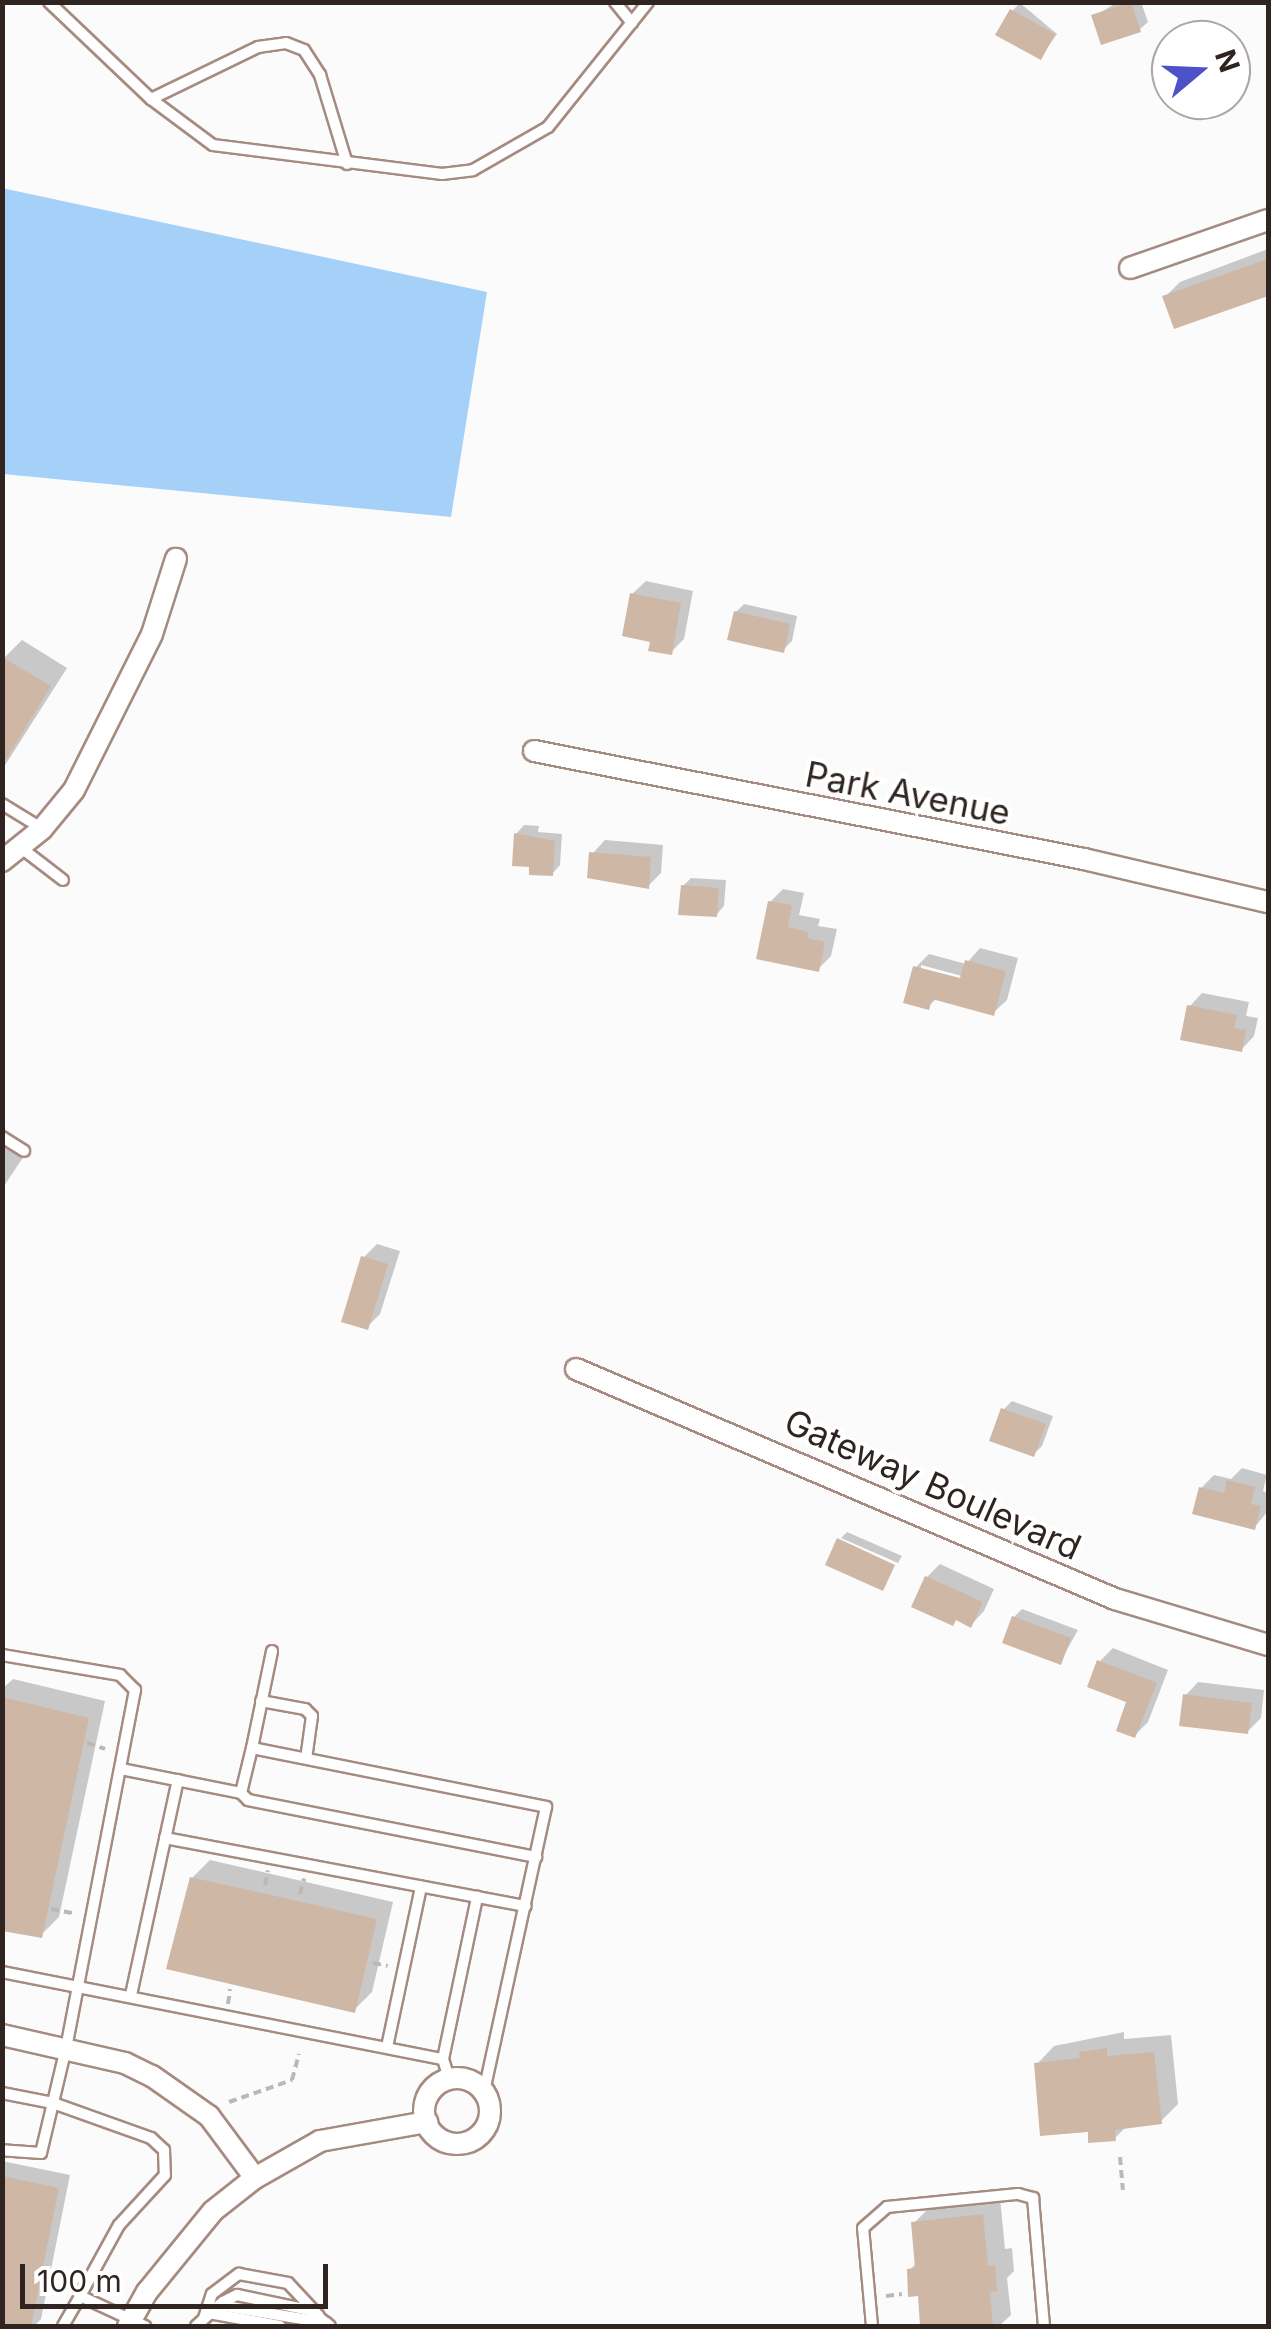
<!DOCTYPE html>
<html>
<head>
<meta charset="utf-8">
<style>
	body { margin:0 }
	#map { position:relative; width:1271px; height:2329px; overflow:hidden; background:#fbfbfb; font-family:Inter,sans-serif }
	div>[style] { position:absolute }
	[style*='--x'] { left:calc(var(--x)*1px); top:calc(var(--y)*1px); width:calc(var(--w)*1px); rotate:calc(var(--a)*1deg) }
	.water>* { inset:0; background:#a5d0f8 }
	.shadow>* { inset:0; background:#0003 }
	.building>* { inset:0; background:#cfb7a6 }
	.path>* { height:4px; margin-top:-2px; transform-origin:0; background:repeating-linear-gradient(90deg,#bbb8b6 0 8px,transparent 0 13px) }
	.roads { filter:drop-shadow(2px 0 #a58b80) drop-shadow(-2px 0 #a58b80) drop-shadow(0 2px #a58b80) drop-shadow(0 -2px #a58b80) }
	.lane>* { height:10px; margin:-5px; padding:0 5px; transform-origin:5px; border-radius:5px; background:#fff }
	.street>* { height:20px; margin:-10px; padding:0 10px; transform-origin:10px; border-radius:10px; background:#fff }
	.street>.ring { margin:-10px; padding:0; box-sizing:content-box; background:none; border:20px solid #fff; border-radius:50% }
	span { translate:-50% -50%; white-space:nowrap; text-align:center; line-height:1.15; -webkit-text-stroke:8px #fff; paint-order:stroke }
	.street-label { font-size:35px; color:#2f2420 }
	.frame { position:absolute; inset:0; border:5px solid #2f2420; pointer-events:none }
	.north { position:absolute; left:1151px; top:20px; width:100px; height:100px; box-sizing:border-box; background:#fff; border:2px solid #aca7a6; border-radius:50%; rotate:71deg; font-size:28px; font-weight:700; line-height:40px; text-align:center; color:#2f2420 }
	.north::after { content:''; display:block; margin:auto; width:35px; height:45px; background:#4e52c8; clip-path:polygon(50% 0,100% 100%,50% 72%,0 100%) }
	.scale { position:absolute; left:20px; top:2264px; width:308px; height:45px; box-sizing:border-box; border:5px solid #2f2420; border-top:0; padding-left:12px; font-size:30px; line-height:35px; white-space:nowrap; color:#2f2420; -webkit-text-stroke:8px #fff; paint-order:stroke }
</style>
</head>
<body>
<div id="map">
	<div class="water">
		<i style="clip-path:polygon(2px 188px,487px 292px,451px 517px,3px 474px)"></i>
	</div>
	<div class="shadow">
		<i style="clip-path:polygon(1118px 2px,1141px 2px,1148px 22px,1139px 30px,1094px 16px)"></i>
		<i style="clip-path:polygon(1020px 3px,1057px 34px,1041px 57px,1012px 11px)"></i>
		<i style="clip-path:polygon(1268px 249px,1268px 293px,1175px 325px,1165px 297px,1180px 282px)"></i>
		<i style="clip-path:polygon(646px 581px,693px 591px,684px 639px,671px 652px,653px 640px,632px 594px)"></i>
		<i style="clip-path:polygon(744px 604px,797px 616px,792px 641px,783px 650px,736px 612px)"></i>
		<i style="clip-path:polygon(22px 640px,67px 668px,2px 770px,2px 660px)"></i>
		<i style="clip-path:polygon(524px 825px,539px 826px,538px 832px,562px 834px,560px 865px,552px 874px,516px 834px)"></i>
		<i style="clip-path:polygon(605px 840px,663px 845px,661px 873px,648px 886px,592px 854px)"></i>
		<i style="clip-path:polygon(691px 878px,726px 880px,724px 906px,716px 915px,683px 886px)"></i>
		<i style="clip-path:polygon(783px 889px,804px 893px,799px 915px,820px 919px,818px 926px,837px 929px,831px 956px,818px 969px,759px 957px,770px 902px)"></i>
		<i style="clip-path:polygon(evenodd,980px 948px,1018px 958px,1007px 1000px,993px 1013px,937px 998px,928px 1007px,916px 967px,929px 954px,966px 964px,980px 948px,921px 965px,973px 979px,972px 984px,921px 971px,921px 965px)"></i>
		<i style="clip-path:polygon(1202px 993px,1249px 1002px,1246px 1016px,1258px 1018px,1254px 1036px,1241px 1050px,1189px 1007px)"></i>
		<i style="clip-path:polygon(2px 1134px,28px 1150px,2px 1189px)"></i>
		<i style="clip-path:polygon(377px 1244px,400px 1251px,380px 1314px,367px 1327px,364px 1257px)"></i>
		<i style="clip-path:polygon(1012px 1401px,1053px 1416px,1042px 1446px,1034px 1454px,1003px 1410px)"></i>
		<i style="clip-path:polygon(1242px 1468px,1267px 1475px,1263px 1491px,1268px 1493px,1268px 1511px,1254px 1528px,1201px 1488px,1214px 1475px,1231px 1479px)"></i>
		<i style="clip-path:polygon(847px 1532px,902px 1556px,898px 1563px,841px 1538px)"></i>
		<i style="clip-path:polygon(940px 1564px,994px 1589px,984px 1611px,971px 1625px,927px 1577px)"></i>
		<i style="clip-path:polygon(1022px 1609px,1078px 1630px,1060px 1662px,1014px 1617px)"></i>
		<i style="clip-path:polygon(1113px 1648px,1168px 1670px,1148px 1722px,1135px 1735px,1130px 1701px,1100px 1661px)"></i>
		<i style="clip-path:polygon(13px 1679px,105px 1701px,59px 1917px,41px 1935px,2px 1929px,2px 1689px)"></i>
		<i style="clip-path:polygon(1198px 1682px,1264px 1690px,1261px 1718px,1247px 1732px,1185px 1696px)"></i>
		<i style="clip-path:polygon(210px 1860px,393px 1902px,372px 1992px,354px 2010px,192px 1878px)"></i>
		<i style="clip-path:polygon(1124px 2032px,1124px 2039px,1171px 2035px,1178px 2104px,1160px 2122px,1127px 2126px,1115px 2138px,1090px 2129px,1037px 2064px,1054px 2046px)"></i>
		<i style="clip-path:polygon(2px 2161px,70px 2175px,41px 2319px,34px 2326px,2px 2326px)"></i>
		<i style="clip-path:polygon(1000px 2198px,1005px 2249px,1012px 2248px,1014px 2271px,1007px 2278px,1011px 2315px,999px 2326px,922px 2326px,920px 2293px,909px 2270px,917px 2263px,914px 2223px,932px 2205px)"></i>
		<i style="clip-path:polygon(238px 2312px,280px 2320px,279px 2326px,224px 2326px)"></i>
	</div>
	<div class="building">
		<i style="clip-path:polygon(1131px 2px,1141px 32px,1101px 45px,1091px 15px)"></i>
		<i style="clip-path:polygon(1010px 9px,1055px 34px,1041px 60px,995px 35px)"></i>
		<i style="clip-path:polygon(1268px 259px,1268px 296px,1174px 329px,1162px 296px)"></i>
		<i style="clip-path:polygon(630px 593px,681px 603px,672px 655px,648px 651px,650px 642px,622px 636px)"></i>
		<i style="clip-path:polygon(734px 611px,790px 624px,784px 653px,727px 640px)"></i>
		<i style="clip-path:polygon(2px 657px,51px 686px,2px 766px)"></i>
		<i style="clip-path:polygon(514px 833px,555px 841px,553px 876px,529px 875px,529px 867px,512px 866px)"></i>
		<i style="clip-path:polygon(589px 852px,651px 857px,649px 889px,587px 878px)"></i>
		<i style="clip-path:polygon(681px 885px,719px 888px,717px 917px,678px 915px)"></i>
		<i style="clip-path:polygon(768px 901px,792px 905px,788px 927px,808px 932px,807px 938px,825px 942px,819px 972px,756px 959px)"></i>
		<i style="clip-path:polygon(965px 960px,1006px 971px,994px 1016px,932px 999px,929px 1010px,903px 1003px,913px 966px,960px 978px)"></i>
		<i style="clip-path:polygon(1187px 1005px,1237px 1015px,1234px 1028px,1246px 1030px,1242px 1052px,1180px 1040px)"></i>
		<i style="clip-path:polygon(361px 1256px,388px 1264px,368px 1330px,341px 1322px)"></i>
		<i style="clip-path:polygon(1001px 1408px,1046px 1424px,1034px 1457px,989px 1441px)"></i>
		<i style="clip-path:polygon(1227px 1480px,1255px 1487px,1251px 1504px,1261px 1506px,1255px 1530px,1192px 1514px,1199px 1487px,1224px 1493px)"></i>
		<i style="clip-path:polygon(837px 1538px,895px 1565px,883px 1591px,825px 1565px)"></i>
		<i style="clip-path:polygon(925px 1576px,983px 1602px,971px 1628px,956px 1620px,953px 1626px,911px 1607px)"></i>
		<i style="clip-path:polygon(1012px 1616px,1071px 1638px,1061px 1665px,1002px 1643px)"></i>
		<i style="clip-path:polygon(1097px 1660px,1157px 1683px,1135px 1738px,1116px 1731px,1126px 1702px,1087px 1687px)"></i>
		<i style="clip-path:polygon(1183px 1694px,1252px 1703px,1248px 1734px,1179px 1726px)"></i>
		<i style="clip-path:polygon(2px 1697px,89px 1718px,42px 1938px,2px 1931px)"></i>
		<i style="clip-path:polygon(190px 1877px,377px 1919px,355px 2013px,166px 1969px)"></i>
		<i style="clip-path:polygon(1107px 2048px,1107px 2056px,1154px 2052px,1162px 2124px,1115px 2130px,1116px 2141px,1088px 2143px,1088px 2132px,1040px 2136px,1034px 2063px,1080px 2058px,1079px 2052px)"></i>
		<i style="clip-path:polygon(2px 2176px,59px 2188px,31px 2326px,2px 2326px)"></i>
		<i style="clip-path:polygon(983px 2214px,988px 2266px,995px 2265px,997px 2291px,990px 2292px,993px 2326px,920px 2326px,918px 2296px,908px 2297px,907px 2269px,915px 2268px,911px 2222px)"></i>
	</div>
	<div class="path">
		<i style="--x:87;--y:1743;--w:19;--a:18"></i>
		<i style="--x:265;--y:1885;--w:15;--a:-79"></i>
		<i style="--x:300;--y:1894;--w:16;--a:-75"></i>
		<i style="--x:51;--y:1909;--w:25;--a:11"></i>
		<i style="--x:373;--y:1963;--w:15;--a:11"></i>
		<i style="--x:228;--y:2004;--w:15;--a:-82"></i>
		<i style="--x:229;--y:2102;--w:67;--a:-19.2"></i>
		<i style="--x:292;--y:2080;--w:27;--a:-75"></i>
		<i style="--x:1120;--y:2157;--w:33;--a:85"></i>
		<i style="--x:886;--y:2296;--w:16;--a:-7"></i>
	</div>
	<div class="roads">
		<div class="lane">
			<i style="--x:49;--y:2;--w:141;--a:43.6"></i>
			<i style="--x:151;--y:99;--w:77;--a:36.6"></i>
			<i style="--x:213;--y:145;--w:231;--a:7.2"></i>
			<i style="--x:442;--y:174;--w:31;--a:-7"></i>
			<i style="--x:473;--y:170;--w:86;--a:-29.8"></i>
			<i style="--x:548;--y:127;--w:160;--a:-51.3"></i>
			<i style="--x:615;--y:2;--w:27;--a:51"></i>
			<i style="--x:151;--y:99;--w:119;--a:-25.9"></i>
			<i style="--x:258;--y:47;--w:28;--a:-8"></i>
			<i style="--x:286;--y:43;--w:19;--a:21"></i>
			<i style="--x:304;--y:50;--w:30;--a:57"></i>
			<i style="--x:320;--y:75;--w:93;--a:73.1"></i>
			<i style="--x:2;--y:804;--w:46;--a:31.6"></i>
			<i style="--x:20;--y:847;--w:54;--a:37.5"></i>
			<i style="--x:2;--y:1137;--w:26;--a:32"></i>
			<i style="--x:2;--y:1655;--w:120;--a:9.6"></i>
			<i style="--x:120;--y:1675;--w:21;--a:45"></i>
			<i style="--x:135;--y:1690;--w:365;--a:100.9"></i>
			<i style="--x:66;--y:2048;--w:108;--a:103.4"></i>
			<i style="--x:41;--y:2153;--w:39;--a:-176"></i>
			<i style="--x:261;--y:1701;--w:45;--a:10.3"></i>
			<i style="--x:305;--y:1709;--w:10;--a:45"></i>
			<i style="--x:312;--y:1716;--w:43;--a:97.9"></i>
			<i style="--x:252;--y:1748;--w:99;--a:-78.3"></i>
			<i style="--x:121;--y:1769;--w:122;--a:11.3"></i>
			<i style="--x:241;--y:1793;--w:46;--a:-76.3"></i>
			<i style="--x:252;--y:1748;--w:300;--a:11.3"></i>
			<i style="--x:546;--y:1807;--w:291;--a:102.3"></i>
			<i style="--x:241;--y:1793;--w:10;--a:45"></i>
			<i style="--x:248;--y:1800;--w:294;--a:11.2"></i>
			<i style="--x:165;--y:1838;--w:367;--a:10.7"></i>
			<i style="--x:2;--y:1972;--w:449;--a:11.2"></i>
			<i style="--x:443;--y:2059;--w:21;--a:73"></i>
			<i style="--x:131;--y:1995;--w:220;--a:-77.7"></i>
			<i style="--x:387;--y:2047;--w:164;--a:-78"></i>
			<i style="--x:443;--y:2059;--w:166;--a:-78.1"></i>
			<i style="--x:2;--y:2093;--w:52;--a:11.1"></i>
			<i style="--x:53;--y:2103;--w:104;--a:19.7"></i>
			<i style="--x:151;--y:2138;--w:18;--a:43"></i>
			<i style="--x:164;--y:2150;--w:25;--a:88"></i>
			<i style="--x:165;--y:2175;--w:68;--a:132.6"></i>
			<i style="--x:119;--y:2225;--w:81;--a:118.8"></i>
			<i style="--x:219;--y:2305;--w:109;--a:9.5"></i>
			<i style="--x:209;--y:2313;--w:72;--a:10.4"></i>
			<i style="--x:204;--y:2318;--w:25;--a:-72"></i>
			<i style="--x:212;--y:2294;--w:34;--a:-37"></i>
			<i style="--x:239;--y:2274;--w:50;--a:10.4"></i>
			<i style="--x:288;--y:2283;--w:45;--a:46.8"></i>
			<i style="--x:63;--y:2326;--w:34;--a:-60"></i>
			<i style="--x:80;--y:2296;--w:72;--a:24.8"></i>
			<i style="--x:196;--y:2326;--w:36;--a:-42"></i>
			<i style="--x:223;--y:2302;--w:16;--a:-27"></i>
			<i style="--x:237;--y:2295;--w:74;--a:11.8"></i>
			<i style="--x:309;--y:2310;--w:26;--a:37"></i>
			<i style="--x:872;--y:2326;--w:98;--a:-95.2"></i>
			<i style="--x:863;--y:2228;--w:32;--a:-41"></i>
			<i style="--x:887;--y:2207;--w:132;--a:-5.7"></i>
			<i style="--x:1018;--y:2194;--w:16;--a:15"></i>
			<i style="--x:1033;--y:2198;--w:128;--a:85.1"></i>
		</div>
		<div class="street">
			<i style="--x:1130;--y:268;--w:146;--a:-19.2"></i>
			<i style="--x:534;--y:751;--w:561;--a:11.11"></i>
			<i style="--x:1084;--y:859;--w:189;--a:13.2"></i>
			<i style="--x:2;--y:861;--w:51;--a:-38.7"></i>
			<i style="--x:42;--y:829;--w:50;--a:-50.6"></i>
			<i style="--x:74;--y:790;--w:174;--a:-63.4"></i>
			<i style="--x:152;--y:634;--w:79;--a:-72.3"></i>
			<i style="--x:576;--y:1369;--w:586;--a:23.11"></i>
			<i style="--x:1115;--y:1599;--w:160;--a:16.7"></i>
			<i style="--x:2;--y:2035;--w:126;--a:12.8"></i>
			<i style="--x:125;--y:2063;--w:30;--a:26"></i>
			<i style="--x:152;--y:2076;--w:70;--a:35.1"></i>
			<i style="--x:209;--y:2116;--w:77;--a:53.4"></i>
			<i class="ring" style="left:424px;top:2078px;width:46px;height:46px"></i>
			<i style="--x:128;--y:2326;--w:39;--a:-61"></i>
			<i style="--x:147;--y:2292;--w:104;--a:-50.8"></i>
			<i style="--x:213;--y:2211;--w:53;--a:-38.2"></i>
			<i style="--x:255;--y:2178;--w:75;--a:-29.6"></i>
			<i style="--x:320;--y:2141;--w:109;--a:-10.1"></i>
		</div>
	</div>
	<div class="street-label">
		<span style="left:908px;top:793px;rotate:11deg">Park Avenue</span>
		<span style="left:933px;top:1484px;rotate:24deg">Gateway Boulevard</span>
	</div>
	<div class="frame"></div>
	<div class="north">N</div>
	<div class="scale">100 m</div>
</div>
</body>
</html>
